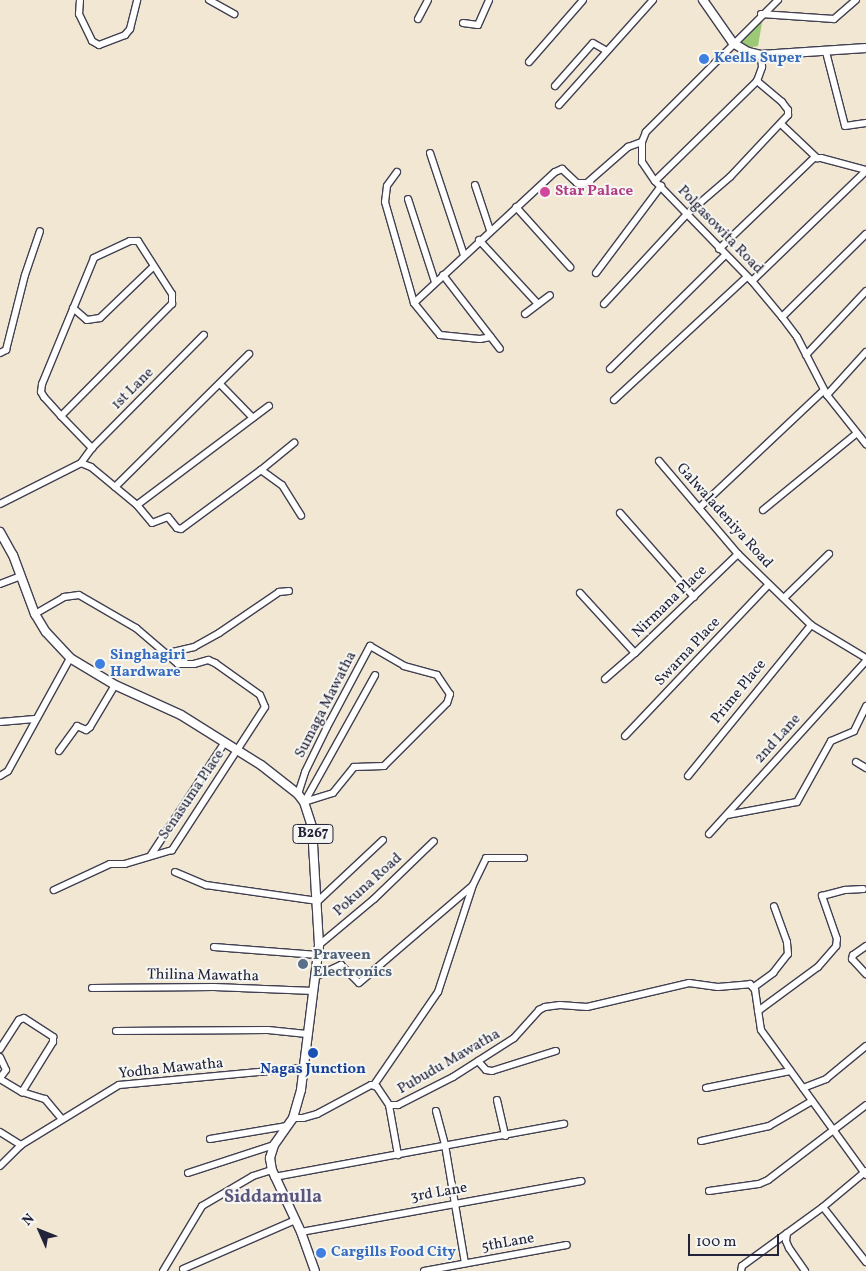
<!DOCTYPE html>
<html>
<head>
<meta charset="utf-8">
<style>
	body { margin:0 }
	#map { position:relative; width:866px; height:1271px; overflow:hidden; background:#f2e7d2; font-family:Vollkorn,serif }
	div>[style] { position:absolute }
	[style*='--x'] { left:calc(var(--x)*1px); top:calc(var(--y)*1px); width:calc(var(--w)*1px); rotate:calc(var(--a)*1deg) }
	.green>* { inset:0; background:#9cc976 }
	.roads { filter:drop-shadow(1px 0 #414052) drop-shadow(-1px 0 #414052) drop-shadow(0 1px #414052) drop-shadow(0 -1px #414052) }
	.minor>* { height:6px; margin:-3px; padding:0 3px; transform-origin:3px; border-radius:3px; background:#fff }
	.major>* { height:8px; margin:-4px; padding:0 4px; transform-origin:4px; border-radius:4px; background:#fff }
	.dots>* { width:14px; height:14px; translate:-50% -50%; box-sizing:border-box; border:2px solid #f6f6f2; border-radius:50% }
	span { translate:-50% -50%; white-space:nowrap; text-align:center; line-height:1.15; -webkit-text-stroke:4px #f6f6f2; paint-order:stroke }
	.shield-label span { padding:1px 4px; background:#f6f6f2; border:1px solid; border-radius:4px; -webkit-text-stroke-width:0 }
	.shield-label { font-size:14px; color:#22223b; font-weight:700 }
	.shop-label { font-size:15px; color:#366cbe; font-weight:700 }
	.left { translate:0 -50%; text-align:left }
	.hotel-label { font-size:15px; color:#b23c85; font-weight:700 }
	.street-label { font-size:15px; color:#22223b }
	.service-label { font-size:15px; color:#4e5e75; font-weight:700 }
	.transit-label { font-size:15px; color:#164399; font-weight:700 }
	.quarter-label { font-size:18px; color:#5b557e; font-weight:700 }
	.north { position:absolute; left:15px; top:1206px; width:50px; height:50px; -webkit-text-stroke:4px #f6f6f2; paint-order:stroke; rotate:314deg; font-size:14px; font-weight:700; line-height:20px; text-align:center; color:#22223b }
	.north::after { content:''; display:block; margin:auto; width:18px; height:22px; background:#22223b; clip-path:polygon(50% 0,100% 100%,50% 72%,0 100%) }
	.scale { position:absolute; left:688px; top:1234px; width:91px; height:22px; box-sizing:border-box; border:2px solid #22223b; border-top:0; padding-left:6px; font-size:15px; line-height:18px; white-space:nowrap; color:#22223b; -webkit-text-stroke:4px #f6f6f2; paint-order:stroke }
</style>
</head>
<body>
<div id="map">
	<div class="green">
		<i style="clip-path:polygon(763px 17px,758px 46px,747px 48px,735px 43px)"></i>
	</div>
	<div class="roads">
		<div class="minor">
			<i style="--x:80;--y:0;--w:14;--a:94"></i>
			<i style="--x:79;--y:14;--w:30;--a:64"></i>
			<i style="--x:92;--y:41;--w:8;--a:30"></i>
			<i style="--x:99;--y:45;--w:28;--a:-21"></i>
			<i style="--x:125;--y:35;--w:8;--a:-50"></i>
			<i style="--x:130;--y:29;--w:30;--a:-76"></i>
			<i style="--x:209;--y:0;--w:29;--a:29"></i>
			<i style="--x:778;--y:0;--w:187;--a:135"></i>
			<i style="--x:646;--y:132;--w:11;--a:112"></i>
			<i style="--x:642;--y:142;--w:20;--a:90"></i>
			<i style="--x:642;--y:162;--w:23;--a:56"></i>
			<i style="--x:655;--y:181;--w:139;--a:45.9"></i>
			<i style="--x:752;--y:281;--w:47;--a:50.2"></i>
			<i style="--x:782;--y:317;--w:25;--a:53"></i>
			<i style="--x:797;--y:337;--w:65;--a:62.7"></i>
			<i style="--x:827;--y:395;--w:63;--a:51.5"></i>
			<i style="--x:761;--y:14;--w:73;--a:3.9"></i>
			<i style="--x:834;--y:19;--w:29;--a:-41"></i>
			<i style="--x:418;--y:19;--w:21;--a:-62"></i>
			<i style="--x:463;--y:23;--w:15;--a:8"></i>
			<i style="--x:478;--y:25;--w:27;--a:-66"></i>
			<i style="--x:826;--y:52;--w:76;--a:75.6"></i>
			<i style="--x:845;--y:126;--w:21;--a:-8"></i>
			<i style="--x:529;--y:62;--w:82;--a:-48.9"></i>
			<i style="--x:555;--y:86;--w:57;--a:-48.5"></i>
			<i style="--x:593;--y:43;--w:16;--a:30"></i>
			<i style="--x:559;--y:105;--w:141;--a:-48.2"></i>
			<i style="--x:781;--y:124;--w:50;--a:43.4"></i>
			<i style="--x:430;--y:153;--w:108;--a:71.6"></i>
			<i style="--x:397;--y:172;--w:17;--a:126"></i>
			<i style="--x:387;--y:186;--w:16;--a:97"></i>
			<i style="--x:385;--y:202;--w:105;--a:74"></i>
			<i style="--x:414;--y:303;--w:41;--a:50.9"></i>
			<i style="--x:440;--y:335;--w:40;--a:5.7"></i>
			<i style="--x:480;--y:339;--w:11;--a:-10"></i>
			<i style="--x:655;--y:181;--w:143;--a:-44.4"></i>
			<i style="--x:757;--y:81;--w:15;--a:-70"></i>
			<i style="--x:762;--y:67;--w:12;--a:-95"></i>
			<i style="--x:475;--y:185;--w:47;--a:71.6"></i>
			<i style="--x:408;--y:199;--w:87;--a:72"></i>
			<i style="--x:516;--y:207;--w:81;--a:48"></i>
			<i style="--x:479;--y:240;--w:87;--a:47.3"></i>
			<i style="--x:719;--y:249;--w:132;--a:-43.8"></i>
			<i style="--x:814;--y:158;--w:7;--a:0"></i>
			<i style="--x:821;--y:158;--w:47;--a:14.9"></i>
			<i style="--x:596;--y:273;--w:109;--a:-53.2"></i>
			<i style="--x:443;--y:275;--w:93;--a:52.4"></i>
			<i style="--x:752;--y:281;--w:158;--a:-44"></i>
			<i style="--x:414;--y:303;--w:192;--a:-42.9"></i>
			<i style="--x:555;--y:172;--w:8;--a:-23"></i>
			<i style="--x:562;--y:169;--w:21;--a:43"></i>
			<i style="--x:577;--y:183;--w:10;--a:0"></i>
			<i style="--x:587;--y:183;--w:55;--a:-41.3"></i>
			<i style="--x:628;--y:147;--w:15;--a:-20"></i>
			<i style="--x:604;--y:304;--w:122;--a:-47.3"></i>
			<i style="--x:687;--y:214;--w:57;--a:-40.7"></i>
			<i style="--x:730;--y:177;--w:85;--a:-46.9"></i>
			<i style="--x:788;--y:115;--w:5;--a:-90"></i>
			<i style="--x:788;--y:110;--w:10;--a:-127"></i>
			<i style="--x:782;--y:102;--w:33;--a:-140"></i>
			<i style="--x:73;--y:308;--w:18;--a:41"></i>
			<i style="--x:87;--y:320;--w:13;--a:-9"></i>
			<i style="--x:100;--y:318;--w:74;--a:-43.9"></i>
			<i style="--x:525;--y:314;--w:31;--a:-37"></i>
			<i style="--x:782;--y:317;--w:118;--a:-44.7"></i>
			<i style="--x:0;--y:353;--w:7;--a:-27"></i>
			<i style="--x:6;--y:350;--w:77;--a:-75.8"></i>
			<i style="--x:25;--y:275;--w:46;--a:-71.2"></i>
			<i style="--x:806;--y:355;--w:88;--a:-46.8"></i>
			<i style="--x:610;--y:369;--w:162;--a:-44.7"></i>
			<i style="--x:220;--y:384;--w:47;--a:45.9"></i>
			<i style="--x:827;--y:395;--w:58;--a:-47.8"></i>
			<i style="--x:614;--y:400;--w:181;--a:-42.8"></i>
			<i style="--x:61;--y:416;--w:158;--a:-45.3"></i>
			<i style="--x:172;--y:304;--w:10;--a:-90"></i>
			<i style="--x:172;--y:294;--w:63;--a:-122.7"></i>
			<i style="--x:138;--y:241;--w:8;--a:180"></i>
			<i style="--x:130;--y:241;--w:40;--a:155"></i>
			<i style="--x:94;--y:258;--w:136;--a:112.4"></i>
			<i style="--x:42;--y:384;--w:8;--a:97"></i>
			<i style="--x:41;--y:392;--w:6;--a:59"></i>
			<i style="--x:44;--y:397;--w:25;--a:48"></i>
			<i style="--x:61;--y:416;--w:45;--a:45.9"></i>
			<i style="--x:659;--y:461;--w:122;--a:49.7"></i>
			<i style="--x:738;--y:554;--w:102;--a:44.2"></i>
			<i style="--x:811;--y:625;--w:64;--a:31"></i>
			<i style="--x:81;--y:463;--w:19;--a:-54"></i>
			<i style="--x:92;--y:448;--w:159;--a:-45.3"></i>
			<i style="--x:261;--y:470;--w:26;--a:36"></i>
			<i style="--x:282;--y:485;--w:36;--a:58"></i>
			<i style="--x:115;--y:487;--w:189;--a:-44.8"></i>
			<i style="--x:0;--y:504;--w:91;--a:-26.8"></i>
			<i style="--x:81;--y:463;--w:11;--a:22"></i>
			<i style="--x:91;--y:467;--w:60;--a:39.6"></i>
			<i style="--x:137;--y:505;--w:23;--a:50"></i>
			<i style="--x:152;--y:523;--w:17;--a:-21"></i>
			<i style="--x:168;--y:517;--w:14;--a:51"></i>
			<i style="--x:177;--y:528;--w:4;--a:14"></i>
			<i style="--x:181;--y:529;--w:99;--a:-36.4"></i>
			<i style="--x:261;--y:470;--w:43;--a:-39.3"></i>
			<i style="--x:137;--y:505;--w:165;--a:-36.9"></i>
			<i style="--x:699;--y:508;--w:172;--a:-43.3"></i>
			<i style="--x:763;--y:510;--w:120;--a:-39.3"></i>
			<i style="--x:620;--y:513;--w:112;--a:48.6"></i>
			<i style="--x:0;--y:584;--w:22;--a:-21"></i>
			<i style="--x:580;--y:593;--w:81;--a:47.5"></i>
			<i style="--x:635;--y:653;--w:143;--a:-43.9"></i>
			<i style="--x:784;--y:598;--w:63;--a:-44.4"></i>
			<i style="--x:35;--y:614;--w:34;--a:-30"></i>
			<i style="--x:64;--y:597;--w:15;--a:-8"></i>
			<i style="--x:79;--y:595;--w:66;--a:30.1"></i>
			<i style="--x:136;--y:628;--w:55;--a:40.6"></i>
			<i style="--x:178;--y:664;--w:16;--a:0"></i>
			<i style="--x:194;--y:664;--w:15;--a:-16"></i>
			<i style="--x:208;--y:660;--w:8;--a:23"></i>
			<i style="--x:215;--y:663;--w:55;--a:35.4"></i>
			<i style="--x:260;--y:695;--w:13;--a:67"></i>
			<i style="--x:265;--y:707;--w:171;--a:123"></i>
			<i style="--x:172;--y:850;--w:49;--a:163.4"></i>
			<i style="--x:125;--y:864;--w:15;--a:180"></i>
			<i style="--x:110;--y:864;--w:62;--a:155.1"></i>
			<i style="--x:164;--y:654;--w:31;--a:-13"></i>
			<i style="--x:194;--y:647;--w:29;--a:-29"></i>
			<i style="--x:219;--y:633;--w:73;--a:-34.3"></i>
			<i style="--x:279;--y:592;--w:10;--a:-6"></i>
			<i style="--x:605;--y:679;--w:40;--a:-41"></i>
			<i style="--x:0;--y:722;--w:35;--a:-5"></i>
			<i style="--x:625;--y:736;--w:209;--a:-46.5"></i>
			<i style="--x:59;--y:751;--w:31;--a:-54"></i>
			<i style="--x:77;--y:726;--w:10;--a:24"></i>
			<i style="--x:86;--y:730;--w:5;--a:-37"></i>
			<i style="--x:90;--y:727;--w:49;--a:-59.2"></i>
			<i style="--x:856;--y:762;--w:12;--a:31"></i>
			<i style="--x:0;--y:776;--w:9;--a:-32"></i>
			<i style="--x:8;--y:771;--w:129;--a:-61.2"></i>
			<i style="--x:688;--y:776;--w:195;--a:-50.8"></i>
			<i style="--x:298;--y:794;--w:23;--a:-72"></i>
			<i style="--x:305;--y:772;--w:50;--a:-63.9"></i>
			<i style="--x:327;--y:727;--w:92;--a:-62"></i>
			<i style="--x:370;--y:646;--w:39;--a:30"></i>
			<i style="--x:404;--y:666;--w:34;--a:15"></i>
			<i style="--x:437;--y:675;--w:23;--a:56"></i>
			<i style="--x:450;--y:694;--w:9;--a:108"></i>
			<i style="--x:447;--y:703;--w:89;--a:135"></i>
			<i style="--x:384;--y:766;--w:30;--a:178"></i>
			<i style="--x:354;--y:767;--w:33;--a:129"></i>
			<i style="--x:333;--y:793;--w:30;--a:163"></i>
			<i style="--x:305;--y:801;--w:144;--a:-60.9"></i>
			<i style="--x:727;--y:815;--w:71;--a:-10.5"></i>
			<i style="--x:797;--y:802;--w:70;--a:-60.9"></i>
			<i style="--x:831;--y:741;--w:25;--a:-23"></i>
			<i style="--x:854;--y:731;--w:28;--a:-64"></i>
			<i style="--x:709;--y:834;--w:234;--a:-47.8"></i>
			<i style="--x:151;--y:855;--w:135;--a:-56.8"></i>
			<i style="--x:175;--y:872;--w:34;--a:23"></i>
			<i style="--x:206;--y:885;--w:113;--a:8.1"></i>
			<i style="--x:318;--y:901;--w:89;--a:-43.2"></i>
			<i style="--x:319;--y:945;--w:72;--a:-39.9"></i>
			<i style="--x:374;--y:899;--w:83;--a:-44"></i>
			<i style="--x:866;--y:946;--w:16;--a:145"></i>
			<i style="--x:853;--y:955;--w:4;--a:104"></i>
			<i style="--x:852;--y:959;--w:21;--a:47"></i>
			<i style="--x:214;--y:947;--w:104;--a:4.4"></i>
			<i style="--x:315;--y:977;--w:29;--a:-25"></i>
			<i style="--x:341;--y:965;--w:25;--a:45"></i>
			<i style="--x:359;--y:983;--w:149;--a:-40.6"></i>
			<i style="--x:754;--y:987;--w:24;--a:-36"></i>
			<i style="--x:773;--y:973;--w:24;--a:-52"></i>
			<i style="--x:788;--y:954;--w:12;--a:-95"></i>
			<i style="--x:787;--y:942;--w:38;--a:-110"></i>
			<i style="--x:92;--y:988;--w:122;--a:-0.5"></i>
			<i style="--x:214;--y:987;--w:100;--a:2.3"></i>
			<i style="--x:758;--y:1011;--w:74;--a:-36.3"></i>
			<i style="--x:818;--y:967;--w:28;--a:-49"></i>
			<i style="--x:836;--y:946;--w:7;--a:-82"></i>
			<i style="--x:837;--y:939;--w:46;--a:-109.2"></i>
			<i style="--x:822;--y:896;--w:24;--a:-15"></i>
			<i style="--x:845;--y:890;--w:18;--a:-3"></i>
			<i style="--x:116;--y:1031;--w:152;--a:-0.4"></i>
			<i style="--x:268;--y:1030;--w:39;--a:6"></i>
			<i style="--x:0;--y:1049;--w:35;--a:-57"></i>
			<i style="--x:19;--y:1020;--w:5;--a:-22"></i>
			<i style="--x:24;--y:1018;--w:35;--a:33"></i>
			<i style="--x:53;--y:1037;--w:5;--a:90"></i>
			<i style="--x:53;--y:1042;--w:59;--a:121.8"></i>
			<i style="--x:0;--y:1057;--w:14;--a:65"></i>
			<i style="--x:6;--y:1070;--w:10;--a:127"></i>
			<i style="--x:478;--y:1061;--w:12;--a:48"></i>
			<i style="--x:486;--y:1070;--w:6;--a:9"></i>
			<i style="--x:492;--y:1071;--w:67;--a:-17.4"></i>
			<i style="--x:0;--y:1079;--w:26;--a:31"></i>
			<i style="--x:22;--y:1092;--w:24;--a:17"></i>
			<i style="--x:45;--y:1099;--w:26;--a:50"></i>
			<i style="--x:374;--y:1085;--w:113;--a:-55.5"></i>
			<i style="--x:438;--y:992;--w:113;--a:-71.9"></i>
			<i style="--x:473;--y:885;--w:30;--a:-64"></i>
			<i style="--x:486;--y:858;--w:38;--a:0"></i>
			<i style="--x:706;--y:1088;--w:86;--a:-11.4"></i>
			<i style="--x:803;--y:1088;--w:25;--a:-21"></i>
			<i style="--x:826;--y:1079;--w:52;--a:-39.5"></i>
			<i style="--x:497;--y:1100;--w:37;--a:77"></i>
			<i style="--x:389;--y:1105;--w:51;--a:79.8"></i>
			<i style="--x:436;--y:1111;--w:35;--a:75"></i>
			<i style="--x:445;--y:1145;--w:120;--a:80.4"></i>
			<i style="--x:293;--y:1118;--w:10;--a:0"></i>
			<i style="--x:303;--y:1118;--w:15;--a:-16"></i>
			<i style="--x:317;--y:1114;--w:61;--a:-28.2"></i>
			<i style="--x:371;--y:1085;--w:6;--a:18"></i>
			<i style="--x:377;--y:1087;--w:22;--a:56"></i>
			<i style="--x:389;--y:1105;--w:9;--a:0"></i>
			<i style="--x:398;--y:1105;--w:62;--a:-27"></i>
			<i style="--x:453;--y:1077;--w:72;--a:-32.6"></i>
			<i style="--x:514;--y:1038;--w:38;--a:-48"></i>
			<i style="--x:539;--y:1010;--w:7;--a:-27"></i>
			<i style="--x:545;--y:1007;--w:15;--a:-8"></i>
			<i style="--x:560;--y:1005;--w:27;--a:4"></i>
			<i style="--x:587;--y:1007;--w:105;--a:-13.2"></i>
			<i style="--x:689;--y:983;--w:29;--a:8"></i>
			<i style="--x:718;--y:987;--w:32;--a:-5"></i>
			<i style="--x:750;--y:984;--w:8;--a:50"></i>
			<i style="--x:755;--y:990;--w:40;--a:81.5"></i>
			<i style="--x:761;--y:1030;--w:179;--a:54.1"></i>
			<i style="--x:0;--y:1132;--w:25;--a:32"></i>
			<i style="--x:21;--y:1145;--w:115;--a:-31.5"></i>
			<i style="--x:119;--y:1085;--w:186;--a:-5.3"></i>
			<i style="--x:210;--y:1139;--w:78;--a:-9.6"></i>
			<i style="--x:701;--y:1141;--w:70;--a:-12.4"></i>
			<i style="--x:769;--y:1126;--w:50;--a:-30.2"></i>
			<i style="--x:0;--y:1166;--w:30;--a:-45"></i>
			<i style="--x:188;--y:1173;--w:90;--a:-18"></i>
			<i style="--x:274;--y:1177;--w:295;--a:-10.4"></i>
			<i style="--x:709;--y:1191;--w:50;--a:-8"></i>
			<i style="--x:759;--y:1184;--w:10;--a:-24"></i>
			<i style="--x:768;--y:1180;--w:123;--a:-37.4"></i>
			<i style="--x:823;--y:1207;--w:70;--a:52"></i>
			<i style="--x:301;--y:1232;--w:285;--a:-10.3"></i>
			<i style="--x:787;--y:1233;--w:8;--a:97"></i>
			<i style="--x:786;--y:1241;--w:8;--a:67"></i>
			<i style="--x:789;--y:1248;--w:28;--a:55"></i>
			<i style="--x:183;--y:1269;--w:122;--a:-23.6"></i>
			<i style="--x:163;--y:1271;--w:76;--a:-59"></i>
			<i style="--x:202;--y:1206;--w:59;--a:-30.5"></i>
			<i style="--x:253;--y:1176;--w:20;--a:-18"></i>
			<i style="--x:424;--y:1271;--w:145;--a:-10.3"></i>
			<i style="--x:741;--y:1271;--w:5;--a:-79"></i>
			<i style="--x:742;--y:1266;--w:100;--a:-36.1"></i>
			<i style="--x:823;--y:1207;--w:56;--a:-39.9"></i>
		</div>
		<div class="major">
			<i style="--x:703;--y:0;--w:52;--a:55.1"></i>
			<i style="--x:733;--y:43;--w:17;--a:31"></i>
			<i style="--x:748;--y:52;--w:13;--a:13"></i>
			<i style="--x:761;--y:55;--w:105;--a:-3.8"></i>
			<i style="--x:0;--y:532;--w:26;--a:61"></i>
			<i style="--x:13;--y:555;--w:63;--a:69.6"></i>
			<i style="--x:35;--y:614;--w:21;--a:59"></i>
			<i style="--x:46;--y:632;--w:35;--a:47"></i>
			<i style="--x:70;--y:658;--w:52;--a:31"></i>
			<i style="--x:115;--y:685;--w:72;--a:24.4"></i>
			<i style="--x:181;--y:715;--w:94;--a:32"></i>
			<i style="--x:261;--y:765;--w:47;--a:38.1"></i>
			<i style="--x:298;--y:794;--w:10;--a:53"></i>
			<i style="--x:304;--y:802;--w:26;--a:72"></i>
			<i style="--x:312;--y:827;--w:118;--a:86.6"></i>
			<i style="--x:319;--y:945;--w:146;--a:97.1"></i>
			<i style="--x:301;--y:1090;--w:29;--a:106"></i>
			<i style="--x:293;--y:1118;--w:33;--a:125"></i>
			<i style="--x:274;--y:1145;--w:14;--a:107"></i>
			<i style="--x:270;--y:1158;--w:12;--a:81"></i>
			<i style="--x:272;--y:1170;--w:68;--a:64.9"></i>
			<i style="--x:301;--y:1232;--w:41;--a:70.3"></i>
		</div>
	</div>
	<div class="dots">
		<i style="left:704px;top:59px;background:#3f7fe0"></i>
		<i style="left:545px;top:192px;background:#d1479c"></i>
		<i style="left:100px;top:664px;background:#3f7fe0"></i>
		<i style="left:303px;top:964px;background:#5c6f8a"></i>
		<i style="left:313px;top:1053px;background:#1a4fb4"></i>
		<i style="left:321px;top:1253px;background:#3f7fe0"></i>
	</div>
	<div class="shield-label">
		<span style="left:313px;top:834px">B267</span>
	</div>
	<div class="shop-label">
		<span class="left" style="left:714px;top:59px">Keells Super</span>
		<span class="left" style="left:110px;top:664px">Singhagiri<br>Hardware</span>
		<span class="left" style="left:331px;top:1253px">Cargills Food City</span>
	</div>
	<div class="hotel-label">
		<span class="left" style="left:555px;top:192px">Star Palace</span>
	</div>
	<div class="street-label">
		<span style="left:720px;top:230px;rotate:46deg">Polgasowita Road</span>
		<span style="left:133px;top:389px;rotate:-45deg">1st Lane</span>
		<span style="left:724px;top:516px;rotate:48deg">Galwaladeniya Road</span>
		<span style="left:670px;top:602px;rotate:-44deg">Nirmana Place</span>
		<span style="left:688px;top:652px;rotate:-47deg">Swarna Place</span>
		<span style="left:739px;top:692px;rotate:-51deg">Prime Place</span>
		<span style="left:326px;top:705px;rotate:-63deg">Sumaga Mawatha</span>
		<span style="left:778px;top:739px;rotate:-48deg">2nd Lane</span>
		<span style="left:192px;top:795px;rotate:-56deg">Senasuma Place</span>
		<span style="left:368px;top:885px;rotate:-42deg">Pokuna Road</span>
		<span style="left:203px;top:976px;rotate:1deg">Thilina Mawatha</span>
		<span style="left:449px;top:1062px;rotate:-30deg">Pubudu Mawatha</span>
		<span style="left:171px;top:1069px;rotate:-6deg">Yodha Mawatha</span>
		<span style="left:439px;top:1193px;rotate:-10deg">3rd Lane</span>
		<span style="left:508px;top:1243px;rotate:-10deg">5thLane</span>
	</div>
	<div class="service-label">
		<span class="left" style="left:313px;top:964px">Praveen<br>Electronics</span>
	</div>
	<div class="transit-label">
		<span style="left:313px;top:1070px">Nagas Junction</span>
	</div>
	<div class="quarter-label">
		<span style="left:273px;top:1198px">Siddamulla</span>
	</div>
	<div class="north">N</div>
	<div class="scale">100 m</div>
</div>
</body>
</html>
